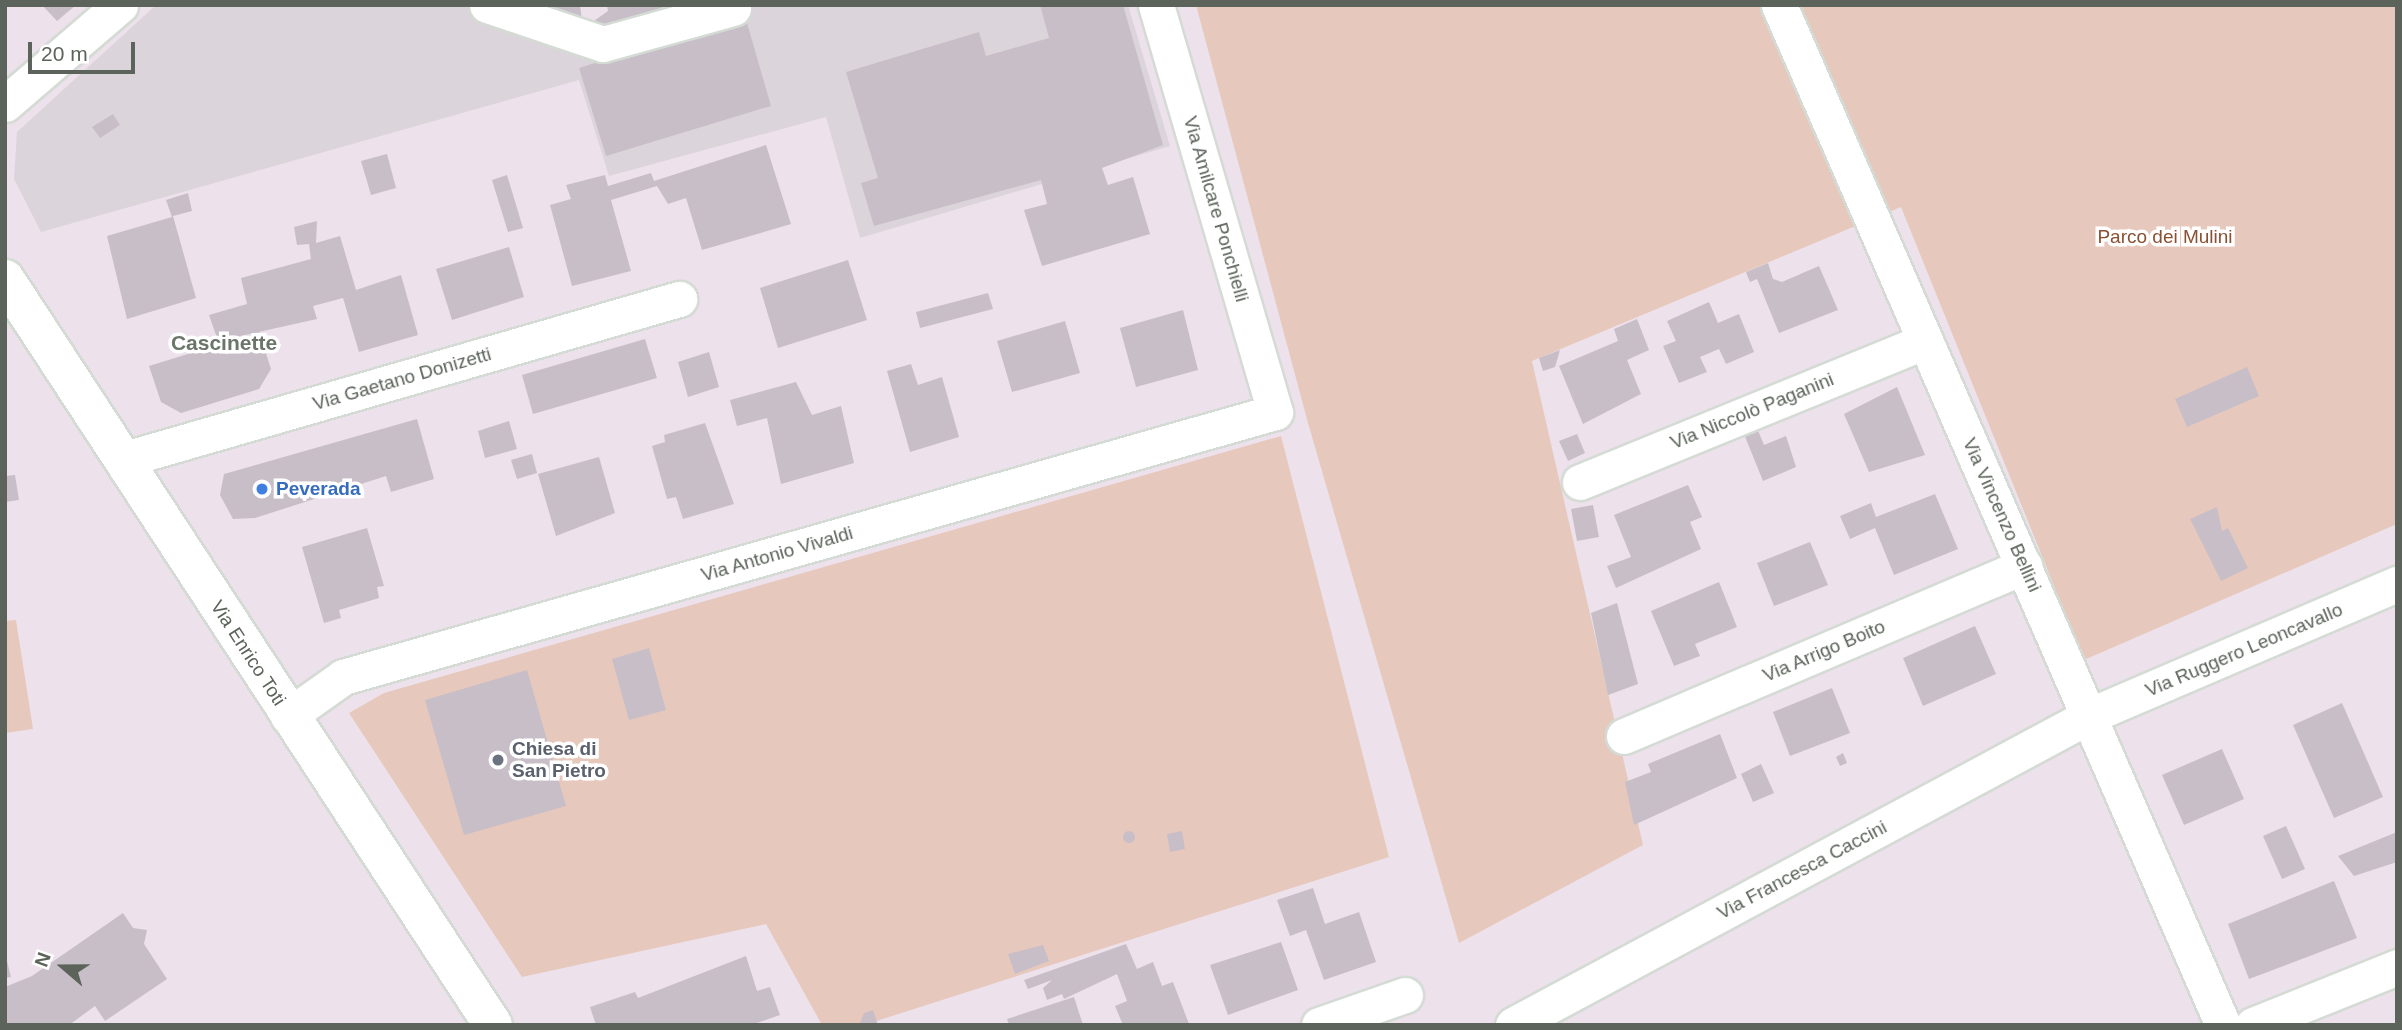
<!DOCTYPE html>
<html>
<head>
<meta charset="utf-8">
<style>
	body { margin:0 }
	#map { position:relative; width:2402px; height:1030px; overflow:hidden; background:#ede1ec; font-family:Arial,sans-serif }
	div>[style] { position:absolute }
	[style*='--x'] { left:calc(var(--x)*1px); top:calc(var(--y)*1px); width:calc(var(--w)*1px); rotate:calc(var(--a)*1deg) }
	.industrial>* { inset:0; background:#dcd4db }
	.green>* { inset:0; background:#e6c9bc }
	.building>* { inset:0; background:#c8bec8 }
	.round { border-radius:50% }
	.roads { filter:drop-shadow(2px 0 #d4dbd4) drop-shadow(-2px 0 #d4dbd4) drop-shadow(0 2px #d4dbd4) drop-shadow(0 -2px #d4dbd4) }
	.minor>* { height:35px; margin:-17.5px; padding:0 17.5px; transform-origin:17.5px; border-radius:17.5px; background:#fff }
	.tertiary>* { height:38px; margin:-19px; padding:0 19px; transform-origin:19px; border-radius:19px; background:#fff }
	.dots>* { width:19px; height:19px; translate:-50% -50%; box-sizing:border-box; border:4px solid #fff; border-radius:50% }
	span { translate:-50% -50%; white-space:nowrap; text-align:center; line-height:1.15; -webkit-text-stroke:7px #fff; paint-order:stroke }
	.street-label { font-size:19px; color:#5b635a }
	.park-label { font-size:19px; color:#895132 }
	.shop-label { font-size:19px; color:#366cbe; font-weight:700 }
	.left { translate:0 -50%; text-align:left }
	.worship-label { font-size:19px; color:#5b616d; font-weight:700 }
	.neighbourhood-label { font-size:21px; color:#6c756a; font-weight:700 }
	.frame { position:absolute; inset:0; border:7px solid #5b635a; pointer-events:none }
	.north { position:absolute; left:28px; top:932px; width:70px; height:70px; -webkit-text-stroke:5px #fff; paint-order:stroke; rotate:290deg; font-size:19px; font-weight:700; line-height:28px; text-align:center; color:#5b635a }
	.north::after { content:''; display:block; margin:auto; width:24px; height:32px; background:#5b635a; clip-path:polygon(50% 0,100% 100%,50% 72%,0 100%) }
	.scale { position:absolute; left:28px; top:42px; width:107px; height:32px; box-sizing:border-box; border:4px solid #5b635a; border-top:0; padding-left:9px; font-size:21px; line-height:24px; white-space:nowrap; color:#5b635a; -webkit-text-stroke:5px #fff; paint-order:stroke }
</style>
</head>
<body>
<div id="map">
	<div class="industrial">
		<i style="clip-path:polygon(156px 5px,526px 5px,599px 32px,698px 5px,1128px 5px,1170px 146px,860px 238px,826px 117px,609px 176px,579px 80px,41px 232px,14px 179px,17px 132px)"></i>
	</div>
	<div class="green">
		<i style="clip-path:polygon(1196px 5px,2397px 5px,2397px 524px,2084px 660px,1901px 207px,1532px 361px,1643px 845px,1459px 943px,1308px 423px)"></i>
		<i style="clip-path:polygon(1281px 436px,1389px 857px,864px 1025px,822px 1025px,766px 924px,522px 977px,349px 713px,384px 693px)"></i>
		<i style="clip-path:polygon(16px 620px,33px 729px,5px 733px,5px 621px)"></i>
	</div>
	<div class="building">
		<i style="clip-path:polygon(42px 5px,76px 5px,57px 21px)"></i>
		<i style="clip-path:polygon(548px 5px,580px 5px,582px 20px,548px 10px)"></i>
		<i style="clip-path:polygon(607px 5px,668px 5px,608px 29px,591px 23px,608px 11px)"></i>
		<i style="clip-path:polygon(1040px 5px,1123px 5px,1163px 145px,1102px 168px,1108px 185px,1133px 177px,1150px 234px,1042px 266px,1024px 210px,1047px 204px,1041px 180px,874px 226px,861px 183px,878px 178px,846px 72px,979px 32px,986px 56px,1049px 38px)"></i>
		<i style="clip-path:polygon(745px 16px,771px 106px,606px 156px,579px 68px)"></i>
		<i style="clip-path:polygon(113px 114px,120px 125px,100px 138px,92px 127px)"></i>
		<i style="clip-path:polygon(766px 145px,791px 224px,702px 250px,686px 198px,668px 204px,657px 186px,611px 200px,631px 271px,572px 286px,550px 205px,571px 199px,566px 185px,605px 175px,608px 186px,651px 173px,654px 181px)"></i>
		<i style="clip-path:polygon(387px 154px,396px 188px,371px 195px,361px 161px)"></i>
		<i style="clip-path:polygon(507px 175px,523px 228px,508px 232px,492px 180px)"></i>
		<i style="clip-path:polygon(188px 193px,192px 211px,173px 216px,196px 298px,127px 319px,107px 236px,172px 217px,166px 200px)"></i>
		<i style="clip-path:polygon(317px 221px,316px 243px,340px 236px,356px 290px,401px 275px,418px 335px,359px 352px,343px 298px,313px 306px,317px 319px,218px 341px,209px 315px,247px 304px,241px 278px,311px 259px,309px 244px,297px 245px,294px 227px)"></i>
		<i style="clip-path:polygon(509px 247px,524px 297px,452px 320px,436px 269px)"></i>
		<i style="clip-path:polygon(848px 260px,867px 320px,778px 348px,760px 288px)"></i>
		<i style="clip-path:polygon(1768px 263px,1773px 279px,1782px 282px,1819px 266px,1838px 310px,1779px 333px,1757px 279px,1750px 282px,1746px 272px)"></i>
		<i style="clip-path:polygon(988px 293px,993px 309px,920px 328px,916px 312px)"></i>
		<i style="clip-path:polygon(1709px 302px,1718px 323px,1739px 314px,1754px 352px,1726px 364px,1719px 349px,1700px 357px,1707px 372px,1679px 383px,1663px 346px,1676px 341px,1667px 321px)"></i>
		<i style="clip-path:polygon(1183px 310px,1198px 370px,1136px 387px,1120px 328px)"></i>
		<i style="clip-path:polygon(1637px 319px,1649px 350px,1627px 360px,1641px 394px,1583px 424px,1559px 366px,1618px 341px,1614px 329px)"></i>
		<i style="clip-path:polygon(1065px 321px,1080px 373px,1012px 392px,997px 341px)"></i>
		<i style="clip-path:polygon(259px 332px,271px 369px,259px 389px,181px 413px,161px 402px,149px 366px)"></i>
		<i style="clip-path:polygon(645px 339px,657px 378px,533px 414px,522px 375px)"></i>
		<i style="clip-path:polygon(1560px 350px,1555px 367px,1543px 371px,1539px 358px)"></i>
		<i style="clip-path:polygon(709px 352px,719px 387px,688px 397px,678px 362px)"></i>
		<i style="clip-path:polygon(911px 364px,918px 385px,942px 377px,959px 437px,910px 452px,887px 371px)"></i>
		<i style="clip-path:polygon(2247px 367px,2259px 396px,2187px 427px,2175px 399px)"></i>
		<i style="clip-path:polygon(796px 382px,812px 415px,841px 406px,854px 463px,781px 484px,767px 418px,737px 426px,730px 400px)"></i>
		<i style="clip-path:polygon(1897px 387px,1925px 455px,1869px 472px,1844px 414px)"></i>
		<i style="clip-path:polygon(417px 419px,434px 479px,391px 492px,386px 476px,255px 518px,233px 519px,220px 495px,224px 474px)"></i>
		<i style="clip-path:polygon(509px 421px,517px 449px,485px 458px,478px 431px)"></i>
		<i style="clip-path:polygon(705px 423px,734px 504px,683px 519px,676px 497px,667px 499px,652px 446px,665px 442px,664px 435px)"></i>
		<i style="clip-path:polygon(1757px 428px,1764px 445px,1786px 436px,1796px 467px,1763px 481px,1744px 434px)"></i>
		<i style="clip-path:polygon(1577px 434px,1585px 453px,1568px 461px,1559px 441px)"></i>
		<i style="clip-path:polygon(532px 454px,537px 473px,517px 479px,511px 460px)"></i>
		<i style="clip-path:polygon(599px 457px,615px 513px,556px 536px,538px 474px)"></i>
		<i style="clip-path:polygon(15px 475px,19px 500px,5px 502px,5px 476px)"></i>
		<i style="clip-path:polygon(1688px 485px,1702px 517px,1690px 522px,1701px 549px,1616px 588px,1607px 566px,1631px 557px,1614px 515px)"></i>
		<i style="clip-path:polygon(1935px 494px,1958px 549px,1894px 575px,1875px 528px,1850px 539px,1840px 516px,1871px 503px,1876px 517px)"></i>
		<i style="clip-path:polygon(1593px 505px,1599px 537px,1577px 541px,1571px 509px)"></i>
		<i style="clip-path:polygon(2217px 507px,2222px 531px,2228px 528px,2248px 568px,2221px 581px,2190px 519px)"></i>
		<i style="clip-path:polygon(367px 528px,384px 586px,377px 587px,379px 598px,339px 610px,341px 618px,324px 623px,302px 547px)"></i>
		<i style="clip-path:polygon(1810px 542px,1828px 585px,1774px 606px,1757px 563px)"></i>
		<i style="clip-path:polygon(1719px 582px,1737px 627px,1695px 644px,1700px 656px,1674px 666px,1651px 611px)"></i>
		<i style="clip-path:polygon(1617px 603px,1638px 684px,1608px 695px,1591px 613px)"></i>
		<i style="clip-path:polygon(1975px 626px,1996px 674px,1923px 706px,1903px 658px)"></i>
		<i style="clip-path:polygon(649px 648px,666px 710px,629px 720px,612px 659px)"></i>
		<i style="clip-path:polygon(527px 670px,566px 806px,464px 835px,425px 700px)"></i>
		<i style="clip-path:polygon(1832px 688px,1850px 733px,1790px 756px,1773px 712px)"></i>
		<i style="clip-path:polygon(2342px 703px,2383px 797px,2334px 818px,2293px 725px)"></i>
		<i style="clip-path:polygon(1720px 734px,1737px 778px,1634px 825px,1625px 782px,1651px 772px,1648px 764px)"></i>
		<i style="clip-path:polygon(2222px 749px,2244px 799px,2184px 825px,2162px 775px)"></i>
		<i style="clip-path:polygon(1843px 753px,1847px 763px,1840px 766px,1836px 757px)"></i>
		<i style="clip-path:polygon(1761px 764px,1774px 793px,1753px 802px,1741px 774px)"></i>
		<i style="clip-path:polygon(2286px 826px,2305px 869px,2282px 879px,2263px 836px)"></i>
		<i class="round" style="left:1123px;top:831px;width:12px;height:12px"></i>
		<i style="clip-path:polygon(1182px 831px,1185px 849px,1170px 852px,1167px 834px)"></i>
		<i style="clip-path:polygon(2397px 832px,2397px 862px,2354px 876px,2338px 856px)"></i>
		<i style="clip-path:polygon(2334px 881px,2357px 938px,2249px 979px,2228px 924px)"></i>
		<i style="clip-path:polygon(1313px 888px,1325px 924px,1359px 912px,1376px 962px,1324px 980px,1306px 930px,1290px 936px,1277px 900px)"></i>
		<i style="clip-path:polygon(123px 913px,133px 928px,147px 930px,144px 944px,167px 979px,105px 1021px,95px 1006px,69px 1025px,5px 1025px,5px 987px,32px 976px)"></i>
		<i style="clip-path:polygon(1281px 942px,1298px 990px,1228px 1015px,1210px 965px)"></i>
		<i style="clip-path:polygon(1126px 944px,1137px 969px,1153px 962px,1162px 986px,1173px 982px,1189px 1024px,1123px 1025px,1115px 1006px,1127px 1001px,1117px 974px,1064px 999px,1062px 994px,1047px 1000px,1043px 988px,1052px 980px,1028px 989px,1024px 980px)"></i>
		<i style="clip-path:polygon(1043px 945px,1049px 961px,1015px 974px,1008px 954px)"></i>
		<i style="clip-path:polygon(5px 953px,11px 977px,5px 978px)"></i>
		<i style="clip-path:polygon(746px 956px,757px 991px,770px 987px,780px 1015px,751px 1025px,596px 1025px,590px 1007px,635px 992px,638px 998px)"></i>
		<i style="clip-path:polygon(1074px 997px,1083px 1025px,1009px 1025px,1007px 1019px)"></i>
		<i style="clip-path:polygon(873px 1010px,878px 1025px,859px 1025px,864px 1013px)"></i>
	</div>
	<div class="roads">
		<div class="minor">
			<i style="--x:487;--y:5;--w:122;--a:18.6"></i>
			<i style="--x:603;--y:44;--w:135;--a:-15.5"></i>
			<i style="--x:1779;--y:5;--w:1112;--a:66.48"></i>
			<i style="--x:5;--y:104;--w:152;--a:-40.7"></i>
			<i style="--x:125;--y:459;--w:577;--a:-16.11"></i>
			<i style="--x:1580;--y:482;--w:373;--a:-22.2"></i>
			<i style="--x:288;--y:716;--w:67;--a:-35.3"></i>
			<i style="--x:343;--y:677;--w:969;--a:-15.87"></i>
			<i style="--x:1275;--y:412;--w:424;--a:-106.3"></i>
			<i style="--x:1624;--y:736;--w:435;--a:-23"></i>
			<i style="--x:1319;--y:1025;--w:91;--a:-19.2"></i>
			<i style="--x:1513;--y:1025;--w:656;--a:-28.21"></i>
			<i style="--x:2091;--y:715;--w:333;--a:-23.2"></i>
			<i style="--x:2253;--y:1025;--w:155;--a:-21.9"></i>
		</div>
		<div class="tertiary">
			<i style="--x:5;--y:279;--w:891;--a:56.81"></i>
		</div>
	</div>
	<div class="dots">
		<i style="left:262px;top:489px;background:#3f7fe0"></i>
		<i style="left:498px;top:760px;background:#6b7280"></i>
	</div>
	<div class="street-label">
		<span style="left:1216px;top:209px;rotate:74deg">Via Amilcare Ponchielli</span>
		<span style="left:402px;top:379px;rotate:-16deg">Via Gaetano Donizetti</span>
		<span style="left:1752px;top:411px;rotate:-22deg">Via Niccolò Paganini</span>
		<span style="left:2002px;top:515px;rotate:66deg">Via Vincenzo Bellini</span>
		<span style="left:777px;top:554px;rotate:-16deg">Via Antonio Vivaldi</span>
		<span style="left:2244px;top:650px;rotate:-23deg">Via Ruggero Leoncavallo</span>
		<span style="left:1824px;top:651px;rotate:-23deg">Via Arrigo Boito</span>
		<span style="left:248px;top:653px;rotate:57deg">Via Enrico Toti</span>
		<span style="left:1802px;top:870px;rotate:-28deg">Via Francesca Caccini</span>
	</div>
	<div class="park-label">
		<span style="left:2165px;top:237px">Parco dei Mulini</span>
	</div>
	<div class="shop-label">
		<span class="left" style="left:276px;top:489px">Peverada</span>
	</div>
	<div class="worship-label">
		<span class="left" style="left:512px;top:760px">Chiesa di<br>San Pietro</span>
	</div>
	<div class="neighbourhood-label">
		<span style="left:224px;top:343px">Cascinette</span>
	</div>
	<div class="frame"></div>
	<div class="north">N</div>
	<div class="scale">20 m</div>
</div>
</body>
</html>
